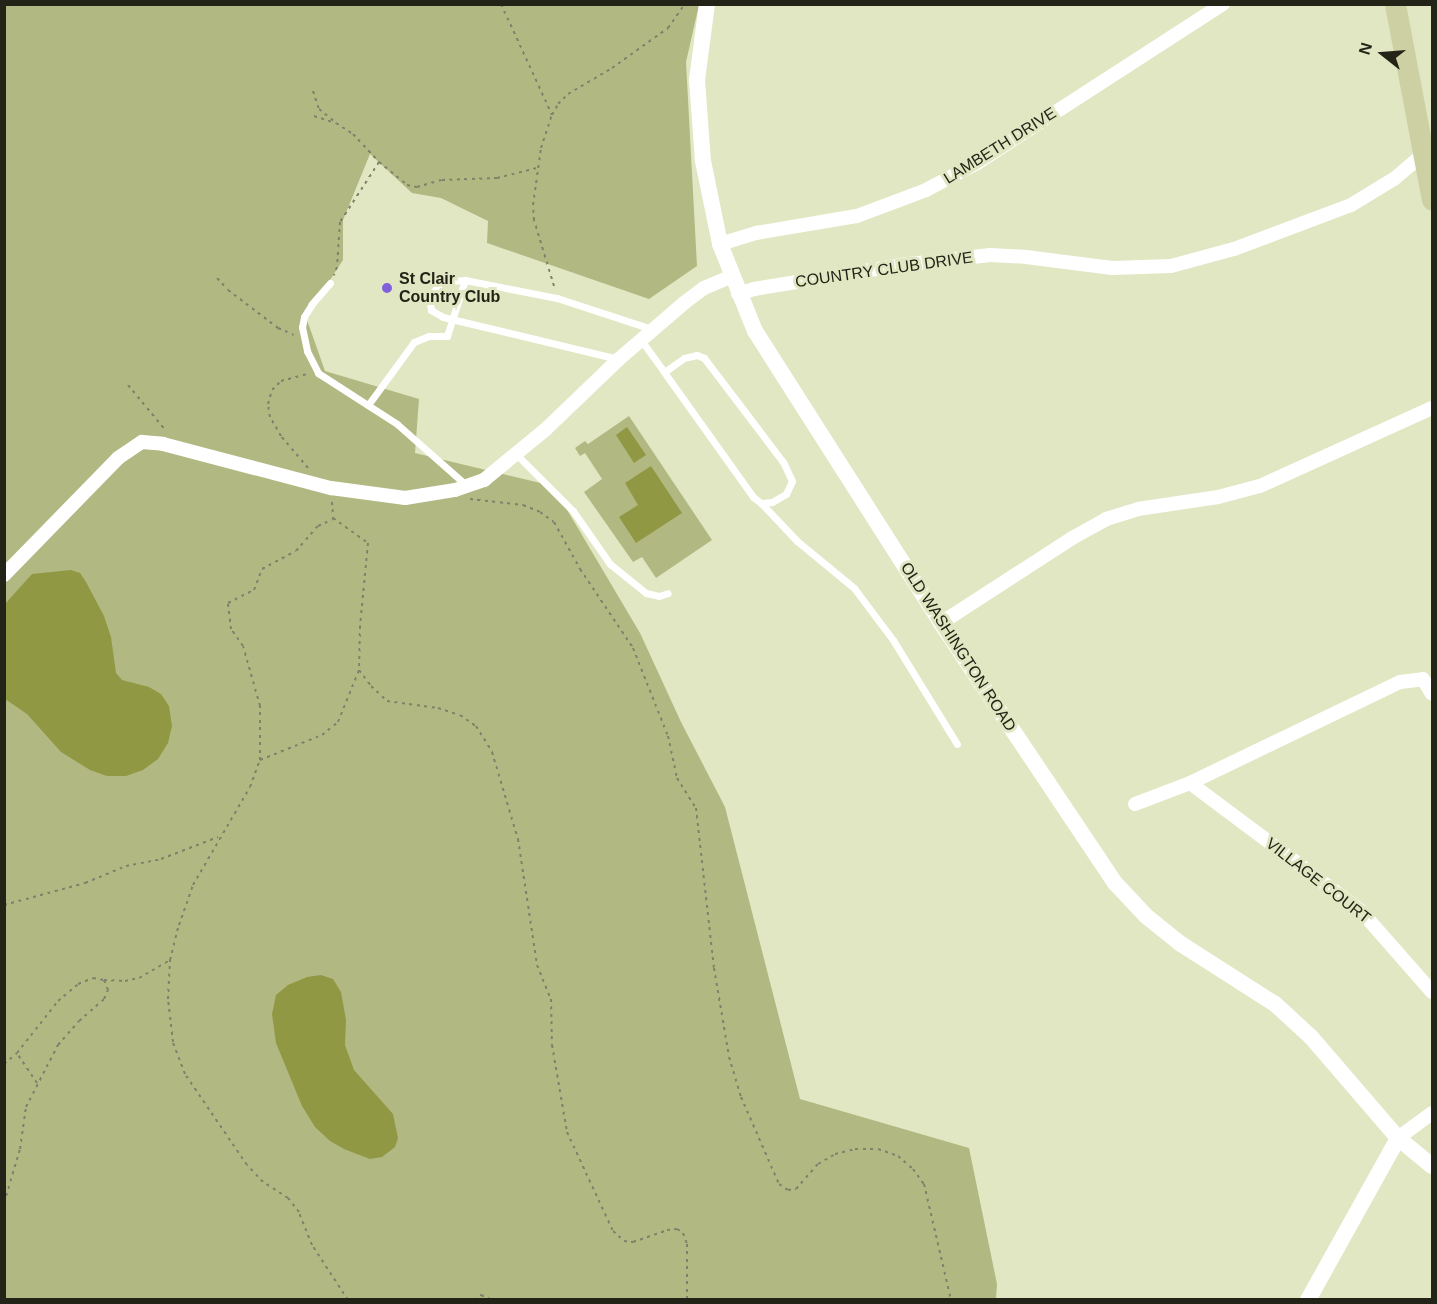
<!DOCTYPE html>
<html>
<head>
<meta charset="utf-8">
<style>
	body { margin:0 }
	#map { position:relative; width:1437px; height:1304px; overflow:hidden; background:#e2e7c3; font-family:Helvetica,sans-serif }
	div>[style] { position:absolute }
	[style*='--x'] { left:calc(var(--x)*1px); top:calc(var(--y)*1px); width:calc(var(--w)*1px); rotate:calc(var(--a)*1deg) }
	.green>* { inset:0; background:#b2b881 }
	.water>* { inset:0; background:#919844 }
	.path>* { height:2px; margin-top:-1px; transform-origin:0; background:repeating-linear-gradient(90deg,#7f826a 0 3px,transparent 0 7.5px) }
	.service>* { height:7px; margin:-3.5px; padding:0 3.5px; transform-origin:3.5px; border-radius:3.5px; background:#fff }
	.minor>* { height:14px; margin:-7px; padding:0 7px; transform-origin:7px; border-radius:7px; background:#fff }
	.tertiary>* { height:16px; margin:-8px; padding:0 8px; transform-origin:8px; border-radius:8px; background:#fff }
	.primary>* { height:21px; margin:-10.5px; padding:0 10.5px; transform-origin:10.5px; border-radius:10.5px; background:#ccd0a3 }
	.dots>* { width:16px; height:16px; translate:-50% -50%; box-sizing:border-box; border:3px solid #e2e7c3; border-radius:50% }
	span { translate:-50% -50%; white-space:nowrap; text-align:center; line-height:1.15; -webkit-text-stroke:6px #e2e7c3; paint-order:stroke }
	.street-label { font-size:16px; color:#232417 }
	.poi-label { font-size:16px; color:#232417; font-weight:700 }
	.left { translate:0 -50%; text-align:left }
	.frame { position:absolute; inset:0; border:6px solid #232417; pointer-events:none }
	.north { position:absolute; left:1353px; top:24px; width:60px; height:60px; -webkit-text-stroke:4px #e2e7c3; paint-order:stroke; rotate:287deg; font-size:16px; font-weight:700; line-height:24px; text-align:center; color:#232417 }
	.north::after { content:''; display:block; margin:auto; width:21px; height:27px; background:#232417; clip-path:polygon(50% 0,100% 100%,50% 72%,0 100%) }
</style>
</head>
<body>
<div id="map">
	<div class="green">
		<i style="clip-path:polygon(5px 5px,699px 5px,686px 62px,697px 266px,649px 299px,487px 243px,488px 221px,441px 198px,412px 193px,370px 154px,343px 220px,343px 260px,306px 317px,325px 371px,419px 399px,415px 453px,553px 486px,640px 633px,681px 722px,725px 807px,800px 1099px,969px 1148px,997px 1284px,996px 1299px,5px 1299px)"></i>
		<i style="clip-path:polygon(629px 416px,712px 540px,656px 578px,642px 557px,633px 562px,584px 492px,602px 479px,585px 453px,580px 456px,575px 448px,585px 441px,588px 444px)"></i>
	</div>
	<div class="water">
		<i style="clip-path:polygon(627px 427px,646px 455px,634px 463px,616px 435px)"></i>
		<i style="clip-path:polygon(651px 466px,682px 513px,636px 543px,619px 517px,638px 505px,625px 483px)"></i>
		<i style="clip-path:polygon(71px 570px,80px 573px,86px 582px,104px 616px,111px 637px,116px 673px,122px 680px,149px 687px,161px 694px,169px 706px,172px 726px,168px 743px,158px 759px,143px 770px,126px 776px,107px 776px,90px 770px,61px 752px,27px 714px,5px 699px,5px 604px,32px 574px)"></i>
		<i style="clip-path:polygon(321px 975px,333px 979px,341px 992px,346px 1020px,345px 1045px,354px 1070px,393px 1114px,398px 1138px,395px 1147px,382px 1157px,370px 1159px,344px 1149px,330px 1141px,315px 1127px,302px 1106px,276px 1043px,272px 1014px,276px 995px,288px 985px,307px 977px)"></i>
	</div>
	<div class="path">
		<i style="--x:501;--y:4;--w:122;--a:65.3"></i>
		<i style="--x:313;--y:91;--w:19;--a:72"></i>
		<i style="--x:319;--y:109;--w:19;--a:39"></i>
		<i style="--x:314;--y:116;--w:23;--a:18"></i>
		<i style="--x:336;--y:123;--w:20;--a:33"></i>
		<i style="--x:353;--y:134;--w:38;--a:47"></i>
		<i style="--x:379;--y:162;--w:72;--a:123"></i>
		<i style="--x:340;--y:222;--w:45;--a:93.8"></i>
		<i style="--x:337;--y:267;--w:9;--a:111"></i>
		<i style="--x:379;--y:162;--w:36;--a:39"></i>
		<i style="--x:407;--y:185;--w:10;--a:11"></i>
		<i style="--x:417;--y:187;--w:26;--a:-16"></i>
		<i style="--x:442;--y:180;--w:55;--a:-2.1"></i>
		<i style="--x:497;--y:178;--w:41;--a:-14"></i>
		<i style="--x:217;--y:278;--w:16;--a:47"></i>
		<i style="--x:228;--y:290;--w:63;--a:37.2"></i>
		<i style="--x:278;--y:328;--w:17;--a:24"></i>
		<i style="--x:554;--y:286;--w:69;--a:-106.9"></i>
		<i style="--x:534;--y:220;--w:15;--a:-94"></i>
		<i style="--x:533;--y:205;--w:58;--a:-82"></i>
		<i style="--x:541;--y:148;--w:35;--a:-72"></i>
		<i style="--x:552;--y:115;--w:13;--a:-61"></i>
		<i style="--x:558;--y:104;--w:14;--a:-45"></i>
		<i style="--x:568;--y:94;--w:51;--a:-30.6"></i>
		<i style="--x:612;--y:68;--w:69;--a:-35.5"></i>
		<i style="--x:668;--y:28;--w:29;--a:-55"></i>
		<i style="--x:128;--y:385;--w:60;--a:50.4"></i>
		<i style="--x:308;--y:468;--w:42;--a:-130.2"></i>
		<i style="--x:281;--y:436;--w:22;--a:-120"></i>
		<i style="--x:270;--y:417;--w:13;--a:-99"></i>
		<i style="--x:268;--y:404;--w:15;--a:-74"></i>
		<i style="--x:272;--y:390;--w:13;--a:-45"></i>
		<i style="--x:281;--y:381;--w:28;--a:-15"></i>
		<i style="--x:470;--y:499;--w:53;--a:6.5"></i>
		<i style="--x:523;--y:505;--w:18;--a:22"></i>
		<i style="--x:540;--y:512;--w:17;--a:36"></i>
		<i style="--x:554;--y:522;--w:54;--a:61"></i>
		<i style="--x:580;--y:569;--w:95;--a:56.1"></i>
		<i style="--x:633;--y:648;--w:95;--a:68.3"></i>
		<i style="--x:668;--y:736;--w:43;--a:77.9"></i>
		<i style="--x:677;--y:778;--w:36;--a:58"></i>
		<i style="--x:696;--y:808;--w:161;--a:83.6"></i>
		<i style="--x:714;--y:968;--w:90;--a:80.4"></i>
		<i style="--x:729;--y:1057;--w:42;--a:73.3"></i>
		<i style="--x:741;--y:1097;--w:95;--a:66.4"></i>
		<i style="--x:779;--y:1184;--w:11;--a:34"></i>
		<i style="--x:788;--y:1190;--w:8;--a:-7"></i>
		<i style="--x:796;--y:1189;--w:33;--a:-49"></i>
		<i style="--x:818;--y:1164;--w:20;--a:-30"></i>
		<i style="--x:835;--y:1154;--w:21;--a:-14"></i>
		<i style="--x:855;--y:1149;--w:23;--a:0"></i>
		<i style="--x:878;--y:1149;--w:21;--a:19"></i>
		<i style="--x:898;--y:1156;--w:20;--a:41"></i>
		<i style="--x:913;--y:1169;--w:19;--a:54"></i>
		<i style="--x:924;--y:1184;--w:119;--a:76.9"></i>
		<i style="--x:332;--y:502;--w:16;--a:86"></i>
		<i style="--x:333;--y:518;--w:43;--a:35.5"></i>
		<i style="--x:368;--y:543;--w:83;--a:95.5"></i>
		<i style="--x:360;--y:626;--w:44;--a:91.3"></i>
		<i style="--x:359;--y:670;--w:20;--a:53"></i>
		<i style="--x:371;--y:686;--w:22;--a:43"></i>
		<i style="--x:387;--y:701;--w:51;--a:7.8"></i>
		<i style="--x:438;--y:708;--w:23;--a:18"></i>
		<i style="--x:460;--y:715;--w:19;--a:35"></i>
		<i style="--x:476;--y:726;--w:31;--a:58"></i>
		<i style="--x:492;--y:752;--w:91;--a:73.4"></i>
		<i style="--x:518;--y:839;--w:127;--a:81.4"></i>
		<i style="--x:537;--y:965;--w:37;--a:68"></i>
		<i style="--x:551;--y:999;--w:46;--a:88.8"></i>
		<i style="--x:552;--y:1045;--w:88;--a:80.2"></i>
		<i style="--x:567;--y:1132;--w:109;--a:65.1"></i>
		<i style="--x:613;--y:1231;--w:15;--a:42"></i>
		<i style="--x:624;--y:1241;--w:9;--a:6"></i>
		<i style="--x:633;--y:1242;--w:36;--a:-19"></i>
		<i style="--x:667;--y:1230;--w:10;--a:-6"></i>
		<i style="--x:677;--y:1229;--w:7;--a:34"></i>
		<i style="--x:683;--y:1233;--w:12;--a:70"></i>
		<i style="--x:687;--y:1244;--w:56;--a:90"></i>
		<i style="--x:260;--y:760;--w:54;--a:-90"></i>
		<i style="--x:260;--y:706;--w:62;--a:-105.8"></i>
		<i style="--x:243;--y:646;--w:21;--a:-125"></i>
		<i style="--x:231;--y:629;--w:26;--a:-97"></i>
		<i style="--x:228;--y:603;--w:29;--a:-27"></i>
		<i style="--x:254;--y:590;--w:22;--a:-69"></i>
		<i style="--x:262;--y:569;--w:38;--a:-28"></i>
		<i style="--x:296;--y:551;--w:33;--a:-49"></i>
		<i style="--x:318;--y:526;--w:17;--a:-25"></i>
		<i style="--x:4;--y:905;--w:84;--a:-15.2"></i>
		<i style="--x:85;--y:883;--w:44;--a:-22.5"></i>
		<i style="--x:126;--y:866;--w:36;--a:-11"></i>
		<i style="--x:161;--y:859;--w:61;--a:-21.1"></i>
		<i style="--x:4;--y:1064;--w:17;--a:-40"></i>
		<i style="--x:37;--y:1083;--w:36;--a:-124"></i>
		<i style="--x:17;--y:1053;--w:66;--a:-51.7"></i>
		<i style="--x:58;--y:1001;--w:26;--a:-40"></i>
		<i style="--x:78;--y:984;--w:16;--a:-22"></i>
		<i style="--x:93;--y:978;--w:11;--a:10"></i>
		<i style="--x:4;--y:1203;--w:56;--a:-73.5"></i>
		<i style="--x:20;--y:1149;--w:42;--a:-81.9"></i>
		<i style="--x:26;--y:1107;--w:70;--a:-62.7"></i>
		<i style="--x:58;--y:1045;--w:32;--a:-49"></i>
		<i style="--x:79;--y:1021;--w:33;--a:-41"></i>
		<i style="--x:104;--y:999;--w:10;--a:-66"></i>
		<i style="--x:108;--y:990;--w:11;--a:-112"></i>
		<i style="--x:104;--y:980;--w:21;--a:3"></i>
		<i style="--x:125;--y:981;--w:14;--a:-12"></i>
		<i style="--x:139;--y:978;--w:34;--a:-30"></i>
		<i style="--x:348;--y:1300;--w:66;--a:-123.2"></i>
		<i style="--x:312;--y:1245;--w:35;--a:-112"></i>
		<i style="--x:299;--y:1212;--w:18;--a:-128"></i>
		<i style="--x:288;--y:1198;--w:30;--a:-147"></i>
		<i style="--x:263;--y:1182;--w:23;--a:-133"></i>
		<i style="--x:247;--y:1165;--w:110;--a:-124.3"></i>
		<i style="--x:185;--y:1074;--w:34;--a:-111"></i>
		<i style="--x:173;--y:1042;--w:43;--a:-96.6"></i>
		<i style="--x:168;--y:999;--w:39;--a:-87"></i>
		<i style="--x:170;--y:960;--w:36;--a:-76"></i>
		<i style="--x:179;--y:925;--w:42;--a:-70.7"></i>
		<i style="--x:193;--y:885;--w:113;--a:-59.8"></i>
		<i style="--x:250;--y:787;--w:29;--a:-70"></i>
		<i style="--x:260;--y:760;--w:67;--a:-22"></i>
		<i style="--x:322;--y:735;--w:21;--a:-39"></i>
		<i style="--x:338;--y:722;--w:56;--a:-68"></i>
		<i style="--x:474;--y:1300;--w:9;--a:-36"></i>
		<i style="--x:481;--y:1295;--w:12;--a:24"></i>
	</div>
	<div class="service">
		<i style="--x:330;--y:283;--w:28;--a:131"></i>
		<i style="--x:312;--y:304;--w:15;--a:122"></i>
		<i style="--x:304;--y:317;--w:10;--a:101"></i>
		<i style="--x:302;--y:327;--w:25;--a:78"></i>
		<i style="--x:307;--y:351;--w:25;--a:63"></i>
		<i style="--x:318;--y:373;--w:94;--a:32.8"></i>
		<i style="--x:397;--y:424;--w:92;--a:41.5"></i>
		<i style="--x:641;--y:340;--w:39;--a:54"></i>
		<i style="--x:664;--y:372;--w:153;--a:54.5"></i>
		<i style="--x:753;--y:497;--w:10;--a:37"></i>
		<i style="--x:761;--y:503;--w:11;--a:-5"></i>
		<i style="--x:772;--y:502;--w:16;--a:-30"></i>
		<i style="--x:786;--y:494;--w:14;--a:-65"></i>
		<i style="--x:792;--y:481;--w:21;--a:-115"></i>
		<i style="--x:783;--y:462;--w:131;--a:-127.2"></i>
		<i style="--x:704;--y:358;--w:8;--a:-157"></i>
		<i style="--x:697;--y:355;--w:13;--a:167"></i>
		<i style="--x:684;--y:358;--w:24;--a:145"></i>
		<i style="--x:618;--y:359;--w:180;--a:-166.5"></i>
		<i style="--x:443;--y:317;--w:14;--a:-150"></i>
		<i style="--x:431;--y:310;--w:12;--a:-99"></i>
		<i style="--x:429;--y:298;--w:21;--a:-53"></i>
		<i style="--x:442;--y:281;--w:23;--a:-2"></i>
		<i style="--x:465;--y:280;--w:94;--a:11.1"></i>
		<i style="--x:557;--y:298;--w:100;--a:18.1"></i>
		<i style="--x:368;--y:405;--w:78;--a:-53.9"></i>
		<i style="--x:414;--y:342;--w:16;--a:-22"></i>
		<i style="--x:429;--y:336;--w:18;--a:0"></i>
		<i style="--x:447;--y:336;--w:59;--a:-72.2"></i>
		<i style="--x:516;--y:454;--w:81;--a:45"></i>
		<i style="--x:573;--y:511;--w:65;--a:55.1"></i>
		<i style="--x:610;--y:564;--w:46;--a:38.9"></i>
		<i style="--x:646;--y:593;--w:13;--a:13"></i>
		<i style="--x:659;--y:596;--w:9;--a:-18"></i>
		<i style="--x:761;--y:503;--w:52;--a:46.5"></i>
		<i style="--x:797;--y:541;--w:74;--a:39.5"></i>
		<i style="--x:854;--y:588;--w:65;--a:53.1"></i>
		<i style="--x:893;--y:640;--w:122;--a:58.4"></i>
	</div>
	<div class="minor">
		<i style="--x:720;--y:244;--w:38;--a:-17"></i>
		<i style="--x:756;--y:233;--w:102;--a:-9.6"></i>
		<i style="--x:857;--y:216;--w:74;--a:-20.6"></i>
		<i style="--x:926;--y:190;--w:58;--a:-27.9"></i>
		<i style="--x:977;--y:163;--w:293;--a:-32.9"></i>
		<i style="--x:738;--y:294;--w:17;--a:-17"></i>
		<i style="--x:754;--y:289;--w:148;--a:-9.3"></i>
		<i style="--x:900;--y:265;--w:91;--a:-6.3"></i>
		<i style="--x:990;--y:255;--w:36;--a:3"></i>
		<i style="--x:1026;--y:257;--w:87;--a:7.3"></i>
		<i style="--x:1112;--y:268;--w:59;--a:-1.9"></i>
		<i style="--x:1171;--y:266;--w:65;--a:-15.1"></i>
		<i style="--x:1234;--y:249;--w:125;--a:-20.6"></i>
		<i style="--x:1351;--y:205;--w:50;--a:-31.2"></i>
		<i style="--x:1394;--y:179;--w:43;--a:-40.3"></i>
		<i style="--x:4;--y:575;--w:163;--a:-45.7"></i>
		<i style="--x:118;--y:458;--w:29;--a:-34"></i>
		<i style="--x:142;--y:442;--w:21;--a:5"></i>
		<i style="--x:163;--y:444;--w:174;--a:14.7"></i>
		<i style="--x:331;--y:488;--w:75;--a:7.7"></i>
		<i style="--x:405;--y:498;--w:51;--a:-9.1"></i>
		<i style="--x:455;--y:490;--w:31;--a:-19"></i>
		<i style="--x:484;--y:480;--w:80;--a:-39.4"></i>
		<i style="--x:546;--y:429;--w:101;--a:-43.8"></i>
		<i style="--x:619;--y:359;--w:86;--a:-40.7"></i>
		<i style="--x:684;--y:303;--w:25;--a:-37"></i>
		<i style="--x:704;--y:288;--w:30;--a:-23"></i>
		<i style="--x:941;--y:623;--w:158;--a:-32.9"></i>
		<i style="--x:1074;--y:537;--w:37;--a:-29"></i>
		<i style="--x:1106;--y:519;--w:34;--a:-17"></i>
		<i style="--x:1138;--y:509;--w:81;--a:-8.5"></i>
		<i style="--x:1218;--y:497;--w:43;--a:-14.7"></i>
		<i style="--x:1260;--y:486;--w:189;--a:-24.4"></i>
		<i style="--x:1190;--y:783;--w:212;--a:36.8"></i>
		<i style="--x:1360;--y:910;--w:109;--a:48.7"></i>
		<i style="--x:1135;--y:804;--w:59;--a:-20.9"></i>
		<i style="--x:1190;--y:783;--w:233;--a:-25.7"></i>
		<i style="--x:1400;--y:682;--w:23;--a:-7"></i>
		<i style="--x:1423;--y:679;--w:17;--a:59"></i>
		<i style="--x:1398;--y:1138;--w:42;--a:-36.3"></i>
	</div>
	<div class="tertiary">
		<i style="--x:707;--y:4;--w:77;--a:97.5"></i>
		<i style="--x:697;--y:80;--w:81;--a:85.8"></i>
		<i style="--x:703;--y:161;--w:85;--a:78.4"></i>
		<i style="--x:720;--y:244;--w:94;--a:68.1"></i>
		<i style="--x:755;--y:331;--w:346;--a:57.5"></i>
		<i style="--x:941;--y:623;--w:314;--a:56.2"></i>
		<i style="--x:1116;--y:884;--w:44;--a:46.8"></i>
		<i style="--x:1146;--y:916;--w:45;--a:38.7"></i>
		<i style="--x:1181;--y:944;--w:112;--a:32.6"></i>
		<i style="--x:1275;--y:1004;--w:49;--a:42.5"></i>
		<i style="--x:1311;--y:1037;--w:133;--a:49.3"></i>
		<i style="--x:1398;--y:1138;--w:44;--a:39.5"></i>
		<i style="--x:1308;--y:1300;--w:185;--a:-60.9"></i>
	</div>
	<div class="primary">
		<i style="--x:1395;--y:4;--w:199;--a:79.3"></i>
	</div>
	<div class="dots">
		<i style="left:387px;top:288px;background:#8360db"></i>
	</div>
	<div class="street-label">
		<span style="left:1000px;top:146px;rotate:-32deg">LAMBETH DRIVE</span>
		<span style="left:884px;top:270px;rotate:-8deg">COUNTRY CLUB DRIVE</span>
		<span style="left:958px;top:647px;rotate:57deg">OLD WASHINGTON ROAD</span>
		<span style="left:1318px;top:881px;rotate:38deg">VILLAGE COURT</span>
	</div>
	<div class="poi-label">
		<span class="left" style="left:399px;top:288px">St Clair<br>Country Club</span>
	</div>
	<div class="frame"></div>
	<div class="north">N</div>
</div>
</body>
</html>
